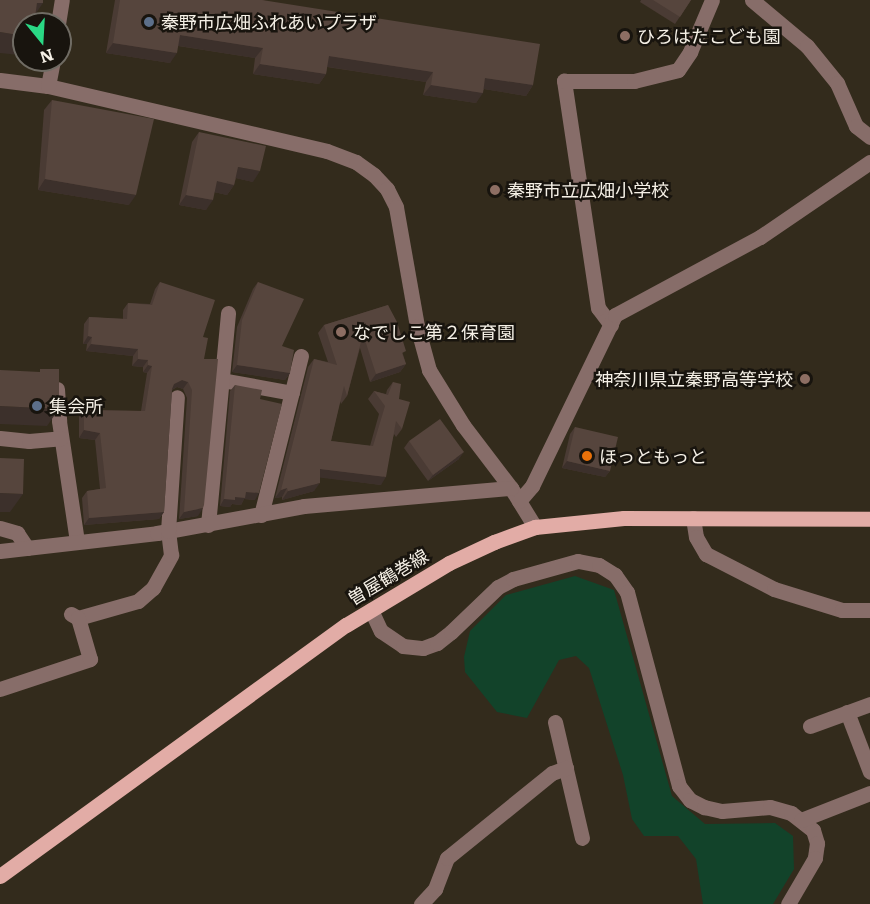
<!DOCTYPE html>
<html>
<head>
<meta charset="utf-8">
<style>
	body { margin:0 }
	#map { position:relative; width:870px; height:904px; overflow:hidden; background:#332b1c; font-family:Literata,"Noto Sans JP",serif }
	div>[style] { position:absolute }
	[style*='--x'] { left:calc(var(--x)*1px); top:calc(var(--y)*1px); width:calc(var(--w)*1px); rotate:calc(var(--a)*1deg) }
	.green>* { inset:0; background:#12432a }
	.minor>* { height:15px; margin:-7.5px; padding:0 7.5px; transform-origin:7.5px; border-radius:7.5px; background:#876d69 }
	.major>* { height:15px; margin:-7.5px; padding:0 7.5px; transform-origin:7.5px; border-radius:7.5px; background:#e2aca6 }
	.wall>* { inset:0; background:#4a3b34 }
	.shaded-wall>* { inset:0; background:#3c302b }
	.building>* { inset:0; background:#56453d }
	.dots>* { width:16px; height:16px; translate:-50% -50%; box-sizing:border-box; border:3px solid #18140e; border-radius:50% }
	span { translate:-50% -50%; white-space:nowrap; text-align:center; line-height:1.15; -webkit-text-stroke:5px #18140e; paint-order:stroke }
	.poi-label { font-size:18px; color:#f5f0e6 }
	.left { translate:0 -50%; text-align:left }
	.right { translate:-100% -50%; text-align:right }
	.street-label { font-size:18px; color:#f5f0e6 }
	.north { position:absolute; left:12px; top:12px; width:60px; height:60px; box-sizing:border-box; background:#18140e; border:2px solid #706c64; border-radius:50%; rotate:162deg; font-size:16px; font-weight:700; line-height:24px; text-align:center; color:#f5f0e6 }
	.north::after { content:''; display:block; margin:auto; width:21px; height:27px; background:#2ad885; clip-path:polygon(50% 0,100% 100%,50% 72%,0 100%) }
</style>
</head>
<body>
<div id="map">
	<div class="green">
		<i style="clip-path:polygon(575px 576px,614px 590px,672px 796px,705px 824px,775px 823px,793px 836px,794px 869px,773px 904px,703px 904px,696px 859px,678px 836px,644px 836px,632px 819px,623px 775px,589px 668px,576px 656px,559px 660px,527px 718px,497px 712px,465px 672px,464px 657px,470px 631px,506px 595px)"></i>
	</div>
	<div class="minor">
		<i style="--x:752;--y:0;--w:72;--a:39.9"></i>
		<i style="--x:807;--y:46;--w:48;--a:51"></i>
		<i style="--x:837;--y:83;--w:47;--a:66.2"></i>
		<i style="--x:856;--y:126;--w:18;--a:38"></i>
		<i style="--x:58;--y:24;--w:24;--a:-81"></i>
		<i style="--x:0;--y:80;--w:48;--a:7.1"></i>
		<i style="--x:48;--y:86;--w:286;--a:13.1"></i>
		<i style="--x:327;--y:151;--w:31;--a:21"></i>
		<i style="--x:356;--y:162;--w:22;--a:36"></i>
		<i style="--x:374;--y:175;--w:19;--a:47"></i>
		<i style="--x:387;--y:189;--w:20;--a:63"></i>
		<i style="--x:396;--y:207;--w:121;--a:80"></i>
		<i style="--x:417;--y:326;--w:46;--a:74.7"></i>
		<i style="--x:429;--y:370;--w:65;--a:58.3"></i>
		<i style="--x:463;--y:425;--w:79;--a:52.7"></i>
		<i style="--x:511;--y:488;--w:46;--a:58.4"></i>
		<i style="--x:48;--y:86;--w:26;--a:-79"></i>
		<i style="--x:611;--y:325;--w:21;--a:-127"></i>
		<i style="--x:598;--y:308;--w:230;--a:-98.5"></i>
		<i style="--x:564;--y:81;--w:70;--a:0"></i>
		<i style="--x:634;--y:81;--w:45;--a:-14"></i>
		<i style="--x:678;--y:70;--w:22;--a:-56"></i>
		<i style="--x:690;--y:52;--w:56;--a:-67.1"></i>
		<i style="--x:222;--y:380;--w:71;--a:10.5"></i>
		<i style="--x:57;--y:389;--w:32;--a:86"></i>
		<i style="--x:59;--y:421;--w:122;--a:81.5"></i>
		<i style="--x:0;--y:438;--w:29;--a:6"></i>
		<i style="--x:29;--y:441;--w:32;--a:-5"></i>
		<i style="--x:519;--y:501;--w:20;--a:-49"></i>
		<i style="--x:532;--y:486;--w:190;--a:-64.1"></i>
		<i style="--x:615;--y:315;--w:165;--a:-28.3"></i>
		<i style="--x:760;--y:237;--w:133;--a:-34.3"></i>
		<i style="--x:261;--y:515;--w:164;--a:-75.9"></i>
		<i style="--x:693;--y:518;--w:19;--a:81"></i>
		<i style="--x:696;--y:537;--w:20;--a:60"></i>
		<i style="--x:706;--y:554;--w:76;--a:27.2"></i>
		<i style="--x:774;--y:589;--w:71;--a:17.2"></i>
		<i style="--x:842;--y:610;--w:28;--a:0"></i>
		<i style="--x:208;--y:525;--w:213;--a:-84.6"></i>
		<i style="--x:0;--y:528;--w:18;--a:16"></i>
		<i style="--x:17;--y:533;--w:18;--a:56"></i>
		<i style="--x:0;--y:551;--w:158;--a:-6.5"></i>
		<i style="--x:157;--y:533;--w:149;--a:-10.4"></i>
		<i style="--x:304;--y:506;--w:208;--a:-5"></i>
		<i style="--x:371;--y:610;--w:23;--a:65"></i>
		<i style="--x:381;--y:631;--w:27;--a:34"></i>
		<i style="--x:403;--y:646;--w:20;--a:6"></i>
		<i style="--x:423;--y:648;--w:15;--a:-20"></i>
		<i style="--x:437;--y:643;--w:18;--a:-38"></i>
		<i style="--x:451;--y:632;--w:65;--a:-43.8"></i>
		<i style="--x:498;--y:587;--w:17;--a:-28"></i>
		<i style="--x:513;--y:579;--w:67;--a:-15.5"></i>
		<i style="--x:578;--y:561;--w:21;--a:11"></i>
		<i style="--x:599;--y:565;--w:19;--a:32"></i>
		<i style="--x:615;--y:575;--w:21;--a:55"></i>
		<i style="--x:627;--y:592;--w:201;--a:75"></i>
		<i style="--x:679;--y:786;--w:18;--a:52"></i>
		<i style="--x:690;--y:800;--w:16;--a:27"></i>
		<i style="--x:704;--y:807;--w:18;--a:13"></i>
		<i style="--x:722;--y:811;--w:48;--a:-4.8"></i>
		<i style="--x:770;--y:807;--w:22;--a:16"></i>
		<i style="--x:791;--y:813;--w:28;--a:38"></i>
		<i style="--x:813;--y:830;--w:14;--a:73"></i>
		<i style="--x:817;--y:843;--w:15;--a:98"></i>
		<i style="--x:815;--y:858;--w:53;--a:120.4"></i>
		<i style="--x:71;--y:614;--w:8;--a:30"></i>
		<i style="--x:78;--y:618;--w:62;--a:-15.8"></i>
		<i style="--x:138;--y:601;--w:20;--a:-41"></i>
		<i style="--x:153;--y:588;--w:38;--a:-61"></i>
		<i style="--x:171;--y:555;--w:24;--a:-97"></i>
		<i style="--x:168;--y:531;--w:134;--a:-86.2"></i>
		<i style="--x:0;--y:689;--w:95;--a:-18.4"></i>
		<i style="--x:90;--y:659;--w:43;--a:-106.3"></i>
		<i style="--x:847;--y:712;--w:64;--a:69"></i>
		<i style="--x:555;--y:722;--w:119;--a:76.9"></i>
		<i style="--x:810;--y:726;--w:64;--a:-20.1"></i>
		<i style="--x:801;--y:820;--w:74;--a:-21.4"></i>
		<i style="--x:421;--y:904;--w:21;--a:-47"></i>
		<i style="--x:435;--y:889;--w:33;--a:-69"></i>
		<i style="--x:447;--y:858;--w:135;--a:-39"></i>
		<i style="--x:552;--y:773;--w:15;--a:-20"></i>
	</div>
	<div class="major">
		<i style="--x:0;--y:876;--w:427;--a:-36"></i>
		<i style="--x:346;--y:625;--w:120;--a:-31"></i>
		<i style="--x:449;--y:563;--w:50;--a:-25"></i>
		<i style="--x:494;--y:542;--w:44;--a:-20.1"></i>
		<i style="--x:535;--y:527;--w:89;--a:-5.8"></i>
		<i style="--x:624;--y:518;--w:246;--a:0.2"></i>
	</div>
	<div class="wall">
		<i style="clip-path:polygon(115px 0,262px 0,533px 85px,526px 96px,484px 89px,476px 103px,423px 95px,426px 82px,327px 67px,326px 74px,319px 84px,253px 74px,255px 58px,178px 46px,170px 63px,106px 53px)"></i>
		<i style="clip-path:polygon(641px 0,691px 0,675px 24px,640px 2px)"></i>
		<i style="clip-path:polygon(52px 100px,129px 205px,38px 190px,44px 110px)"></i>
		<i style="clip-path:polygon(199px 132px,253px 182px,236px 178px,234px 185px,227px 195px,214px 192px,206px 210px,179px 205px,192px 142px)"></i>
		<i style="clip-path:polygon(160px 282px,203px 337px,204px 359px,198px 516px,179px 519px,187px 398px,183px 389px,177px 387px,172px 390px,164px 512px,159px 519px,84px 525px,82px 498px,87px 491px,100px 489px,95px 440px,79px 438px,79px 417px,84px 410px,141px 411px,147px 373px,143px 372px,143px 367px,132px 366px,133px 356px,86px 351px,87px 344px,83px 344px,84px 324px,89px 317px,123px 319px,123px 310px,128px 303px,150px 304px,155px 289px)"></i>
		<i style="clip-path:polygon(258px 282px,282px 346px,290px 373px,285px 380px,232px 372px,237px 327px,253px 289px)"></i>
		<i style="clip-path:polygon(388px 305px,406px 364px,400px 372px,370px 382px,360px 348px,347px 396px,341px 404px,340px 401px,331px 441px,370px 446px,379px 414px,368px 399px,374px 391px,386px 394px,387px 390px,393px 382px,399px 399px,402px 429px,396px 437px,394px 434px,381px 485px,320px 477px,314px 491px,282px 500px,282px 497px,275px 498px,308px 367px,314px 359px,328px 362px,318px 333px,324px 325px)"></i>
		<i style="clip-path:polygon(235px 385px,260px 399px,255px 500px,244px 499px,241px 505px,232px 504px,230px 507px,220px 506px,230px 391px)"></i>
		<i style="clip-path:polygon(575px 427px,610px 471px,605px 477px,562px 468px,570px 434px)"></i>
		<i style="clip-path:polygon(409px 441px,459px 459px,428px 481px,404px 448px)"></i>
	</div>
	<div class="shaded-wall">
		<i style="clip-path:polygon(37px 3px,43px 3px,30px 22px)"></i>
		<i style="clip-path:polygon(0 32px,24px 36px,24px 48px,19px 55px,0 53px)"></i>
		<i style="clip-path:polygon(180px 35px,263px 48px,255px 58px,173px 45px)"></i>
		<i style="clip-path:polygon(113px 43px,177px 53px,170px 63px,106px 53px)"></i>
		<i style="clip-path:polygon(329px 56px,433px 72px,426px 82px,322px 66px)"></i>
		<i style="clip-path:polygon(260px 64px,326px 74px,319px 84px,253px 74px)"></i>
		<i style="clip-path:polygon(485px 78px,533px 85px,526px 96px,478px 88px)"></i>
		<i style="clip-path:polygon(431px 85px,483px 93px,476px 103px,423px 95px)"></i>
		<i style="clip-path:polygon(238px 167px,260px 171px,253px 182px,231px 177px)"></i>
		<i style="clip-path:polygon(45px 179px,136px 195px,129px 205px,38px 190px)"></i>
		<i style="clip-path:polygon(217px 181px,234px 185px,227px 195px,209px 191px)"></i>
		<i style="clip-path:polygon(186px 195px,213px 200px,206px 210px,179px 205px)"></i>
		<i style="clip-path:polygon(88px 336px,92px 337px,87px 344px,83px 344px)"></i>
		<i style="clip-path:polygon(91px 344px,138px 349px,133px 356px,86px 351px)"></i>
		<i style="clip-path:polygon(138px 359px,148px 360px,143px 367px,132px 366px)"></i>
		<i style="clip-path:polygon(406px 364px,400px 372px,370px 382px,376px 374px)"></i>
		<i style="clip-path:polygon(148px 365px,152px 366px,147px 373px,143px 372px)"></i>
		<i style="clip-path:polygon(237px 365px,290px 373px,285px 380px,232px 372px)"></i>
		<i style="clip-path:polygon(182px 380px,188px 382px,183px 389px,177px 387px,169px 391px,174px 384px)"></i>
		<i style="clip-path:polygon(0 406px,59px 409px,47px 426px,0 424px)"></i>
		<i style="clip-path:polygon(84px 430px,100px 433px,95px 440px,79px 438px)"></i>
		<i style="clip-path:polygon(464px 452px,459px 459px,428px 481px,433px 475px)"></i>
		<i style="clip-path:polygon(567px 461px,610px 471px,605px 477px,562px 468px)"></i>
		<i style="clip-path:polygon(320px 469px,386px 477px,381px 485px,315px 477px)"></i>
		<i style="clip-path:polygon(320px 483px,314px 491px,282px 500px,288px 491px)"></i>
		<i style="clip-path:polygon(287px 488px,282px 497px,275px 498px,281px 490px)"></i>
		<i style="clip-path:polygon(246px 492px,259px 493px,255px 500px,244px 499px,241px 505px,232px 504px,230px 507px,220px 506px,224px 499px,235px 497px)"></i>
		<i style="clip-path:polygon(0 493px,23px 494px,10px 512px,0 512px)"></i>
		<i style="clip-path:polygon(203px 508px,198px 516px,179px 519px,184px 512px)"></i>
		<i style="clip-path:polygon(164px 512px,159px 519px,84px 525px,89px 518px)"></i>
	</div>
	<div class="building">
		<i style="clip-path:polygon(0 0,43px 0,43px 3px,37px 3px,34px 24px,24px 24px,24px 36px,0 32px)"></i>
		<i style="clip-path:polygon(120px 0,262px 0,540px 44px,533px 85px,485px 78px,483px 93px,431px 85px,433px 72px,329px 56px,326px 74px,260px 64px,263px 48px,180px 35px,177px 53px,113px 43px)"></i>
		<i style="clip-path:polygon(653px 0,691px 0,680px 17px)"></i>
		<i style="clip-path:polygon(52px 100px,154px 119px,136px 195px,45px 179px)"></i>
		<i style="clip-path:polygon(199px 132px,266px 146px,260px 171px,238px 167px,234px 185px,217px 181px,213px 200px,186px 195px)"></i>
		<i style="clip-path:polygon(160px 282px,215px 300px,203px 337px,208px 338px,204px 359px,218px 359px,204px 505px,203px 508px,184px 512px,192px 390px,188px 382px,182px 380px,174px 384px,172px 389px,164px 512px,89px 518px,87px 491px,106px 488px,100px 433px,84px 430px,84px 410px,145px 411px,152px 366px,148px 365px,148px 360px,138px 359px,138px 349px,91px 344px,92px 337px,88px 336px,89px 317px,127px 319px,128px 303px,152px 305px)"></i>
		<i style="clip-path:polygon(258px 282px,304px 299px,282px 346px,294px 350px,290px 373px,237px 365px,242px 320px)"></i>
		<i style="clip-path:polygon(388px 305px,397px 322px,406px 351px,402px 353px,406px 364px,376px 374px,363px 334px,347px 396px,344px 386px,331px 441px,373px 446px,385px 406px,374px 391px,388px 395px,393px 382px,401px 384px,399px 399px,410px 402px,402px 429px,396px 421px,386px 477px,320px 469px,320px 483px,288px 491px,287px 488px,281px 490px,314px 359px,337px 365px,324px 325px)"></i>
		<i style="clip-path:polygon(40px 369px,59px 369px,59px 409px,0 406px,0 370px,40px 372px)"></i>
		<i style="clip-path:polygon(235px 385px,262px 390px,260px 399px,282px 404px,259px 493px,246px 492px,245px 498px,235px 497px,235px 500px,224px 499px)"></i>
		<i style="clip-path:polygon(440px 419px,464px 452px,433px 475px,409px 441px)"></i>
		<i style="clip-path:polygon(575px 427px,618px 437px,610px 471px,567px 461px)"></i>
		<i style="clip-path:polygon(0 458px,24px 459px,23px 494px,0 493px)"></i>
	</div>
	<div class="dots">
		<i style="left:149px;top:22px;background:#5c6f8a"></i>
		<i style="left:625px;top:36px;background:#8d6e63"></i>
		<i style="left:495px;top:190px;background:#8d6e63"></i>
		<i style="left:341px;top:332px;background:#8d6e63"></i>
		<i style="left:805px;top:379px;background:#8d6e63"></i>
		<i style="left:37px;top:406px;background:#5c6f8a"></i>
		<i style="left:587px;top:456px;background:#e8710a"></i>
	</div>
	<div class="poi-label">
		<span class="left" style="left:161px;top:22px">秦野市広畑ふれあいプラザ</span>
		<span class="left" style="left:637px;top:36px">ひろはたこども園</span>
		<span class="left" style="left:507px;top:190px">秦野市立広畑小学校</span>
		<span class="left" style="left:353px;top:332px">なでしこ第２保育園</span>
		<span class="right" style="left:793px;top:379px">神奈川県立秦野高等学校</span>
		<span class="left" style="left:49px;top:406px">集会所</span>
		<span class="left" style="left:599px;top:456px">ほっともっと</span>
	</div>
	<div class="street-label">
		<span style="left:388px;top:577px;rotate:-31deg">曽屋鶴巻線</span>
	</div>
	<div class="north">N</div>
</div>
</body>
</html>
